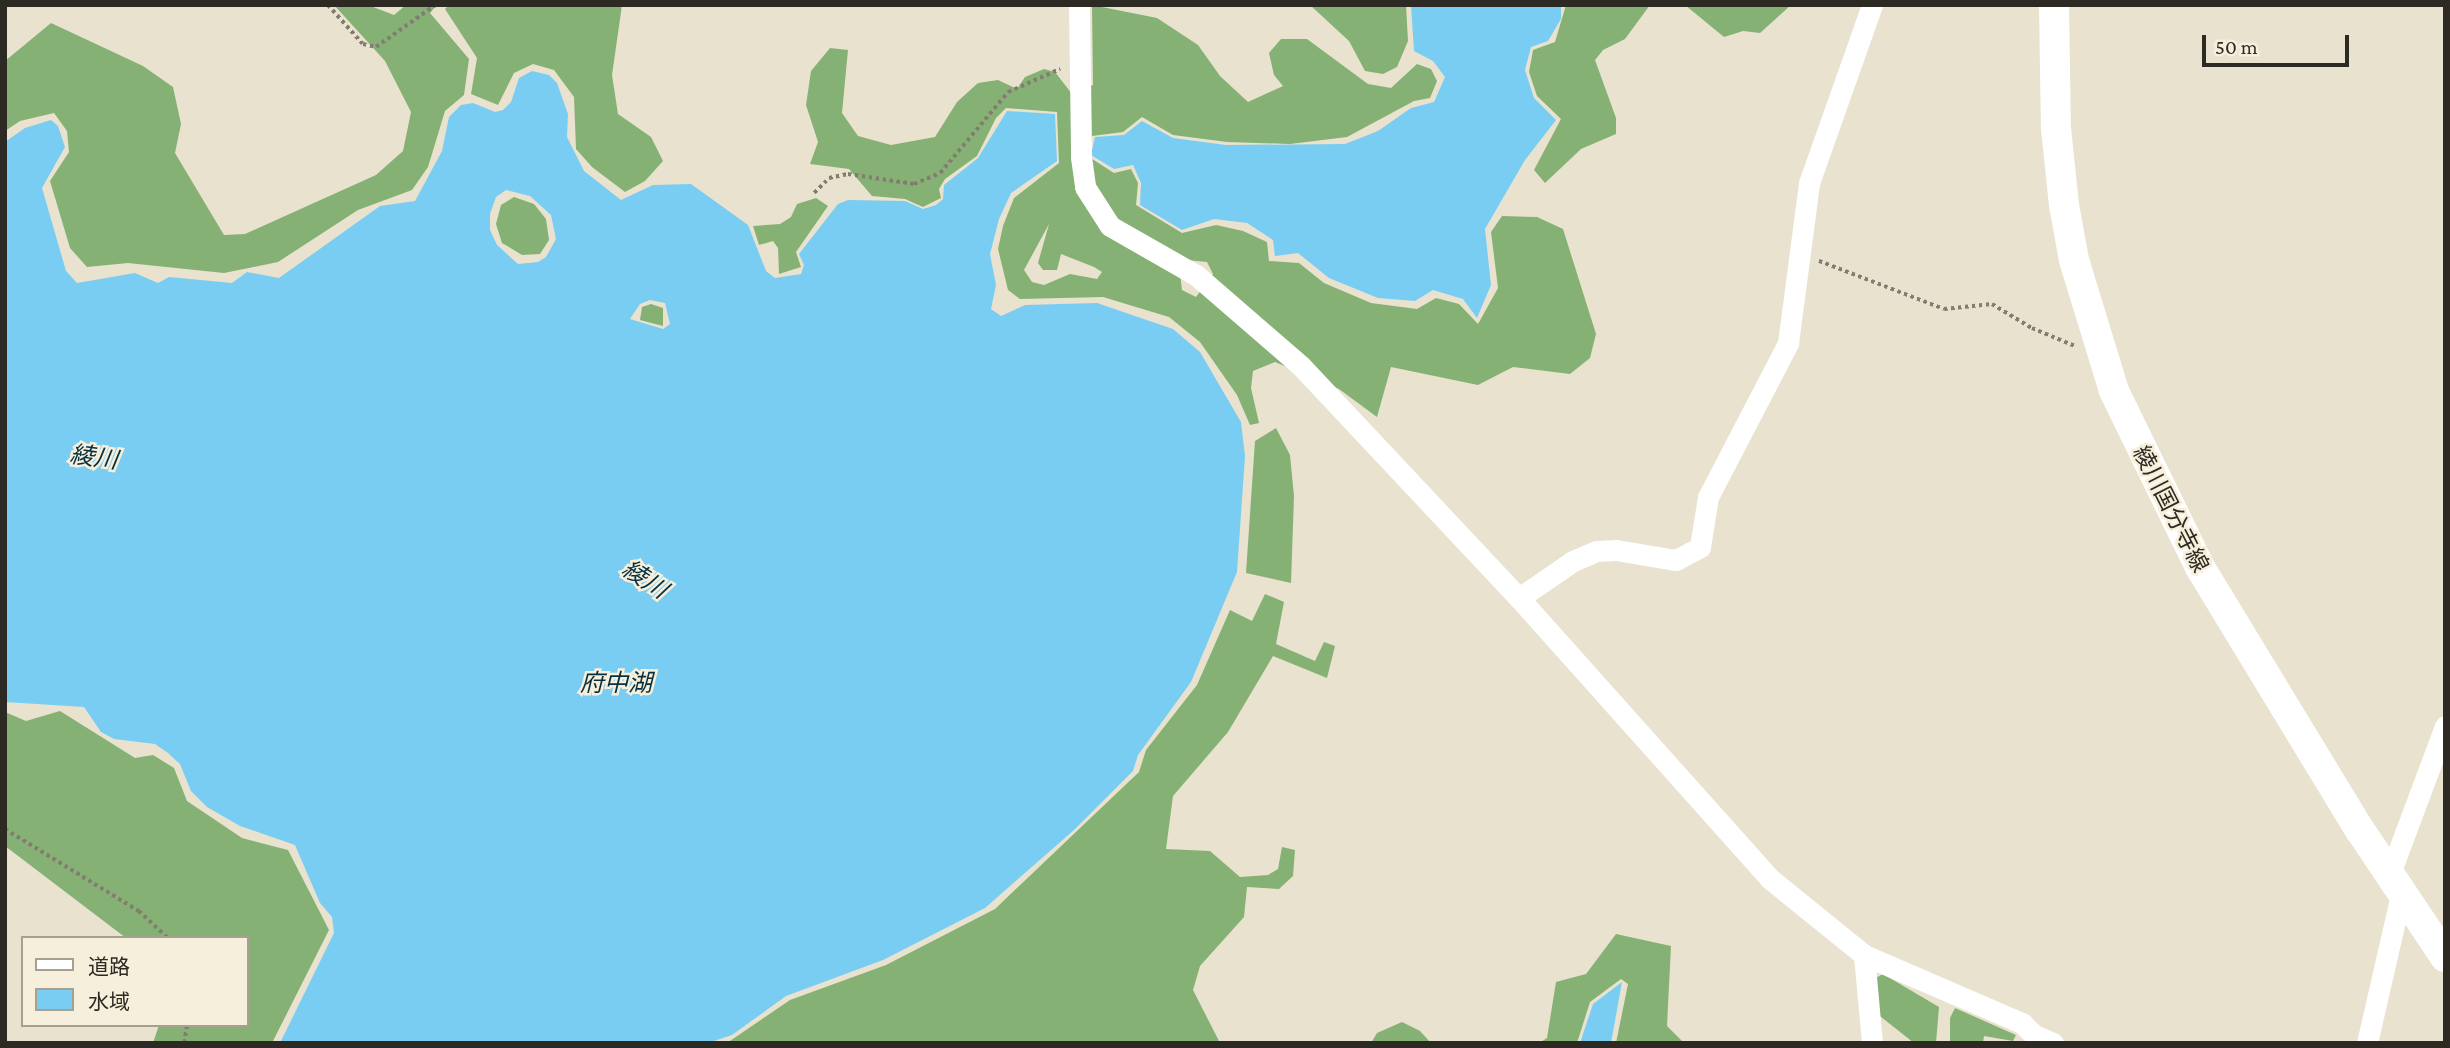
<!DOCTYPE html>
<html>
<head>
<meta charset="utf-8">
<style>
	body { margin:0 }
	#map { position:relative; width:2450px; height:1048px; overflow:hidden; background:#e9e2ce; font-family:"Crimson Pro","Noto Sans JP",serif }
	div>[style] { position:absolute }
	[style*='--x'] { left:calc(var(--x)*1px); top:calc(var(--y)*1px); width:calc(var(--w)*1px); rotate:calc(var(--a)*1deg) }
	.forest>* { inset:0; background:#85b174 }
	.water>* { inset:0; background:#79cdf3 }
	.path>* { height:3.5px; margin-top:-1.75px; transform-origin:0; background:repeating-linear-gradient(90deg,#827d70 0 3.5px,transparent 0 7px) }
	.street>* { height:21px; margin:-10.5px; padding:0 10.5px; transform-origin:10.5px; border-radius:10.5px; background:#fff }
	.secondary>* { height:30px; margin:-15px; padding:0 15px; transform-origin:15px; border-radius:15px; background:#fff }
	span { translate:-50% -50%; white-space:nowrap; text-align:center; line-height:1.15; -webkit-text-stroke:5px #f6efdb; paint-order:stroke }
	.street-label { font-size:23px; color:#2d2a23 }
	.water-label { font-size:24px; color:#072f3f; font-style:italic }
	.frame { position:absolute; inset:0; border:7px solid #2d2a23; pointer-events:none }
	.legend { position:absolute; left:21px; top:936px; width:228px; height:91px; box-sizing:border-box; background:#f6efdb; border:2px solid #a6a091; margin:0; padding:9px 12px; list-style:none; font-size:21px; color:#2d2a23 }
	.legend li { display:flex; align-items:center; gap:14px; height:35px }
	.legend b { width:35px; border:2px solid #a6a091 }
	.scale { position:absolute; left:2202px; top:35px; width:147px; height:32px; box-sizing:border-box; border:4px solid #2d2a23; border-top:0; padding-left:9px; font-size:21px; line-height:24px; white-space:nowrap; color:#2d2a23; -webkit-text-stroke:5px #f6efdb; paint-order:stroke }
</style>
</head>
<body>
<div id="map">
	<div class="forest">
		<i style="clip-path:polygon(334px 5px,368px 5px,394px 15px,406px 5px,437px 5px,430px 13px,469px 59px,464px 95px,445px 111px,428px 167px,412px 190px,358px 210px,278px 262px,224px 273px,128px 263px,87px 267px,70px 248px,50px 181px,69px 152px,67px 131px,54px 113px,20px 121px,5px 131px,5px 61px,51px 23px,143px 66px,173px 87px,181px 124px,175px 153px,224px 235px,245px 234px,376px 175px,403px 151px,411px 112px,385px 61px)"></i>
		<i style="clip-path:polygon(449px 5px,622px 5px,612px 75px,618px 114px,651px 137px,663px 161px,645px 181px,625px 192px,592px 167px,576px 149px,574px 97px,554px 70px,533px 64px,514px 73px,498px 105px,471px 94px,477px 58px,445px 9px)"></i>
		<i style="clip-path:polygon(evenodd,1092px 5px,1157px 18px,1198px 45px,1220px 76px,1248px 102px,1283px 86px,1274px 75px,1269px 53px,1281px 39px,1307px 39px,1368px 84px,1391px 88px,1417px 64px,1431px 69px,1437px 81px,1430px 98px,1414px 101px,1347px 137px,1290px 144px,1227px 142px,1173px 135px,1142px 117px,1123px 132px,1092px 136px,1089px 157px,1114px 173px,1131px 169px,1138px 183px,1136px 205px,1182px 233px,1216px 225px,1243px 231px,1267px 242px,1269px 261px,1299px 263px,1324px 283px,1371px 303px,1417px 309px,1436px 298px,1459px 304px,1478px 324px,1498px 288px,1491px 232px,1502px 216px,1537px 217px,1563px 229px,1596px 334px,1590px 358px,1570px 374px,1513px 367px,1478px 385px,1391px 367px,1377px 417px,1339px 389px,1275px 362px,1253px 371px,1251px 388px,1259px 423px,1250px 425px,1237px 395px,1200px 342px,1169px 317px,1103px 297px,1020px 299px,1008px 290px,998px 249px,1003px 226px,1014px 198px,1059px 163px,1057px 112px,1006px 108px,996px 118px,977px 156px,945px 179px,939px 189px,941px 198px,923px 207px,905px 199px,872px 196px,849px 169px,810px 164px,818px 142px,806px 105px,811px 71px,830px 48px,848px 50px,842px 113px,858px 136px,891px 145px,935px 137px,957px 102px,978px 83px,998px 80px,1017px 89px,1025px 77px,1044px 69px,1055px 72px,1072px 94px,1093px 85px,1092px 5px,1049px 224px,1038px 263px,1043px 270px,1057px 270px,1061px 254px,1094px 267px,1102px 272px,1097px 279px,1070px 274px,1044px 285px,1032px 282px,1024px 270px,1049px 224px,1092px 5px,1187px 260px,1207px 262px,1213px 274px,1196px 297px,1182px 290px,1180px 274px,1187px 260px)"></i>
		<i style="clip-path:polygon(1310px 5px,1406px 5px,1408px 41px,1397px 67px,1383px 74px,1365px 71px,1349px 41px)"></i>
		<i style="clip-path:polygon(1566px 5px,1650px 5px,1625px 39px,1603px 50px,1595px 60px,1616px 118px,1616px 134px,1581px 149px,1545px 183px,1534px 170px,1561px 119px,1537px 96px,1529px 72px,1533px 50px,1555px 42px)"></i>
		<i style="clip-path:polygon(1685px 5px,1791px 5px,1760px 33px,1743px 31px,1724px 37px)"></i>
		<i style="clip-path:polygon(514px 197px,534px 204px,546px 219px,549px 240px,540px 254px,522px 255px,502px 243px,496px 224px,501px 205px)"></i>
		<i style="clip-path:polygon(816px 198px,828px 206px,796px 252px,801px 267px,779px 274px,778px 248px,773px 241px,759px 245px,753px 226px,780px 224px,791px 217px,797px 204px)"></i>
		<i style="clip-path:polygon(651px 304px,663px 308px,663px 326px,640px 320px,642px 307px)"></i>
		<i style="clip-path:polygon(1276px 428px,1290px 455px,1294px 496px,1291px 583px,1246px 573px,1255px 441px)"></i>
		<i style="clip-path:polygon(1265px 594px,1284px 602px,1276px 644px,1315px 661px,1324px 642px,1335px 646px,1327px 678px,1273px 656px,1228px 732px,1173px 796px,1166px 849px,1210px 851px,1240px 877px,1268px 875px,1278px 869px,1282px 847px,1295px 850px,1293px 876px,1279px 889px,1247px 887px,1244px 917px,1200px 966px,1193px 990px,1220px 1043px,727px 1043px,790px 1000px,886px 965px,995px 909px,1139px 772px,1146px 750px,1197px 685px,1230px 610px,1252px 621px)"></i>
		<i style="clip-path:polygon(60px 711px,135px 758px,153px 755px,174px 768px,187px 801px,242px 838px,288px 850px,329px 930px,272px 1043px,153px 1043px,159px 1025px,247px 1025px,247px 938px,126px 938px,5px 846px,5px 712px,26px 721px)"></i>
		<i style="clip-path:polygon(1616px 934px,1671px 946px,1667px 1026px,1684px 1043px,1616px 1043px,1628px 984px,1621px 979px,1590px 1002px,1577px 1043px,1539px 1043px,1547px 1038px,1556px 982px,1586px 974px)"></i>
		<i style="clip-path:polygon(1883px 974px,1939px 1007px,1936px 1043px,1914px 1043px,1871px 1009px,1870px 981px)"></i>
		<i style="clip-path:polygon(1955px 1008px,2016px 1035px,2013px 1041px,1984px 1036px,1983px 1043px,1950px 1043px,1950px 1018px)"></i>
		<i style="clip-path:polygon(1402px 1022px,1420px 1031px,1431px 1043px,1371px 1043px,1377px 1033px)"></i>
	</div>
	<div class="water">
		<i style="clip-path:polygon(1411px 5px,1561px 5px,1561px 19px,1548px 41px,1531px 47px,1525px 70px,1534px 98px,1556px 120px,1525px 160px,1485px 229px,1491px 285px,1477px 318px,1463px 299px,1433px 290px,1415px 301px,1378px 298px,1329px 278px,1298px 253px,1275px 256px,1273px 240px,1247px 223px,1214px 219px,1182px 230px,1140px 205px,1141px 183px,1133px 165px,1114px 169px,1091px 155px,1095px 137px,1124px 135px,1142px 121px,1173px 138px,1226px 145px,1345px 144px,1378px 131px,1411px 108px,1434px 102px,1445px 77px,1433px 61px,1414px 51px)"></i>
		<i style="clip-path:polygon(evenodd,532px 71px,549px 75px,557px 83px,568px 114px,567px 137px,584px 171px,621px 200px,653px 185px,691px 184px,748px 225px,766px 271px,775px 278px,801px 274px,804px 265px,799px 254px,838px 204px,848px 200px,905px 201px,923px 209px,936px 205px,943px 199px,944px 185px,978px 158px,1007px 111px,1055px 114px,1057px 161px,1011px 193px,999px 219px,990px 254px,996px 285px,991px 309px,1001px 316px,1025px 305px,1097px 303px,1173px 329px,1200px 352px,1241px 422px,1245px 456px,1237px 572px,1191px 682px,1138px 755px,1133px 771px,1074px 830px,985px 908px,883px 960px,786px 996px,732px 1035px,708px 1043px,280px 1043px,334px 933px,332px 917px,320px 903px,295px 845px,240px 826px,207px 807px,191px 791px,180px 764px,168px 753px,155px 744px,114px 739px,101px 732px,84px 707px,5px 702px,5px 142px,25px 128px,51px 120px,58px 126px,65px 147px,42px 188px,66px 271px,77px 283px,135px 273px,158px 283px,169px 277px,232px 283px,247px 272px,279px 278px,380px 206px,415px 201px,442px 151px,449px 117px,461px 105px,473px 103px,495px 112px,503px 110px,511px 102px,519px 78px,532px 71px,506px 190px,530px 196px,551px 215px,556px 239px,546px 257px,538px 262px,518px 264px,497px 245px,490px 230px,490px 214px,496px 197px,506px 190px,532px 71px,650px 300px,665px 303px,670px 324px,663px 329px,630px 319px,640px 304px,650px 300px)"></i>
		<i style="clip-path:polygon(1622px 982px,1611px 1043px,1580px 1043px,1593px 1004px)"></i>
	</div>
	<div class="path">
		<i style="--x:328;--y:5;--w:52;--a:48.1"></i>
		<i style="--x:363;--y:44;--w:13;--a:13"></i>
		<i style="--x:376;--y:47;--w:72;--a:-35.4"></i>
		<i style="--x:896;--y:5;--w:9;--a:0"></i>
		<i style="--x:814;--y:193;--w:21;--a:-45"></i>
		<i style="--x:829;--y:178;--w:19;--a:-12"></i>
		<i style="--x:848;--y:174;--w:67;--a:8.6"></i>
		<i style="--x:914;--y:184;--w:28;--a:-23"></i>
		<i style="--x:940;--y:173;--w:106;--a:-50"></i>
		<i style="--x:1008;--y:92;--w:57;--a:-23.9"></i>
		<i style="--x:1819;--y:261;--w:134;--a:21"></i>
		<i style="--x:1944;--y:309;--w:48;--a:-5.9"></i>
		<i style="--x:1992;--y:304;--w:47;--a:31"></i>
		<i style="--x:2032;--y:328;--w:47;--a:22.7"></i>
		<i style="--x:5;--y:829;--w:157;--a:31.5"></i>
		<i style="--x:139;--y:911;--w:40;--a:43"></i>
		<i style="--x:184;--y:1043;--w:18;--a:-81"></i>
	</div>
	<div class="street">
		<i style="--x:1079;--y:5;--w:152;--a:89.2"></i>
		<i style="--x:1081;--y:157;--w:30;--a:82"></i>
		<i style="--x:1085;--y:187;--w:46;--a:57.3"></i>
		<i style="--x:1110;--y:226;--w:99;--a:29.7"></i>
		<i style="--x:1196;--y:275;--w:139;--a:40.9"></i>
		<i style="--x:1301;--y:366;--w:318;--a:46.8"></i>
		<i style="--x:1519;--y:598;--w:375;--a:48.2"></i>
		<i style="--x:1769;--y:878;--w:122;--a:39"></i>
		<i style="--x:1864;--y:955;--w:172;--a:23.3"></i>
		<i style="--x:2022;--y:1023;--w:17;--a:45"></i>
		<i style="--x:2034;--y:1035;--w:21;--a:23"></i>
		<i style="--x:1519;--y:598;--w:65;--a:-34.4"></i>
		<i style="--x:1573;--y:561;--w:25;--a:-23"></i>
		<i style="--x:1596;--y:551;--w:20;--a:-3"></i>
		<i style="--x:1616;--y:550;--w:61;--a:9.5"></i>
		<i style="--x:1676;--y:560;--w:27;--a:-28"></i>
		<i style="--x:1700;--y:547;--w:51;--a:-80.9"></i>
		<i style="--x:1708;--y:497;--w:174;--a:-62.5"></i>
		<i style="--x:1788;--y:343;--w:161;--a:-82.5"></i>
		<i style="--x:1809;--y:183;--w:189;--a:-70.5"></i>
		<i style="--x:2389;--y:876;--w:160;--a:-69.5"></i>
		<i style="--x:1864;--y:955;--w:88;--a:84.8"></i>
		<i style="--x:2367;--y:1043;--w:152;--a:-77.1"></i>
	</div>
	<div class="secondary">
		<i style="--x:2054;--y:5;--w:123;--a:89.1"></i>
		<i style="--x:2056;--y:128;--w:77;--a:84.1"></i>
		<i style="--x:2064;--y:205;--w:56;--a:79.7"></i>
		<i style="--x:2074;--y:260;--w:137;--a:73"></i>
		<i style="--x:2114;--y:391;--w:198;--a:64"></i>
		<i style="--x:2201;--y:569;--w:306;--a:58.7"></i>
		<i style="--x:2360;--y:830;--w:153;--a:56.2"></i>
	</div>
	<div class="street-label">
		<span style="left:2171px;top:509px;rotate:63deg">綾川国分寺線</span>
	</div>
	<div class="water-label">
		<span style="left:94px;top:457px;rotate:8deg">綾川</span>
		<span style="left:645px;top:579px;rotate:33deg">綾川</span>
		<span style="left:616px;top:683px">府中湖</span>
	</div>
	<div class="frame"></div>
	<ul class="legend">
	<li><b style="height:9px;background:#fff"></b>道路</li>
	<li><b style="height:19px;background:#79cdf3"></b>水域</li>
	</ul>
	<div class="scale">50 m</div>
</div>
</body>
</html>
